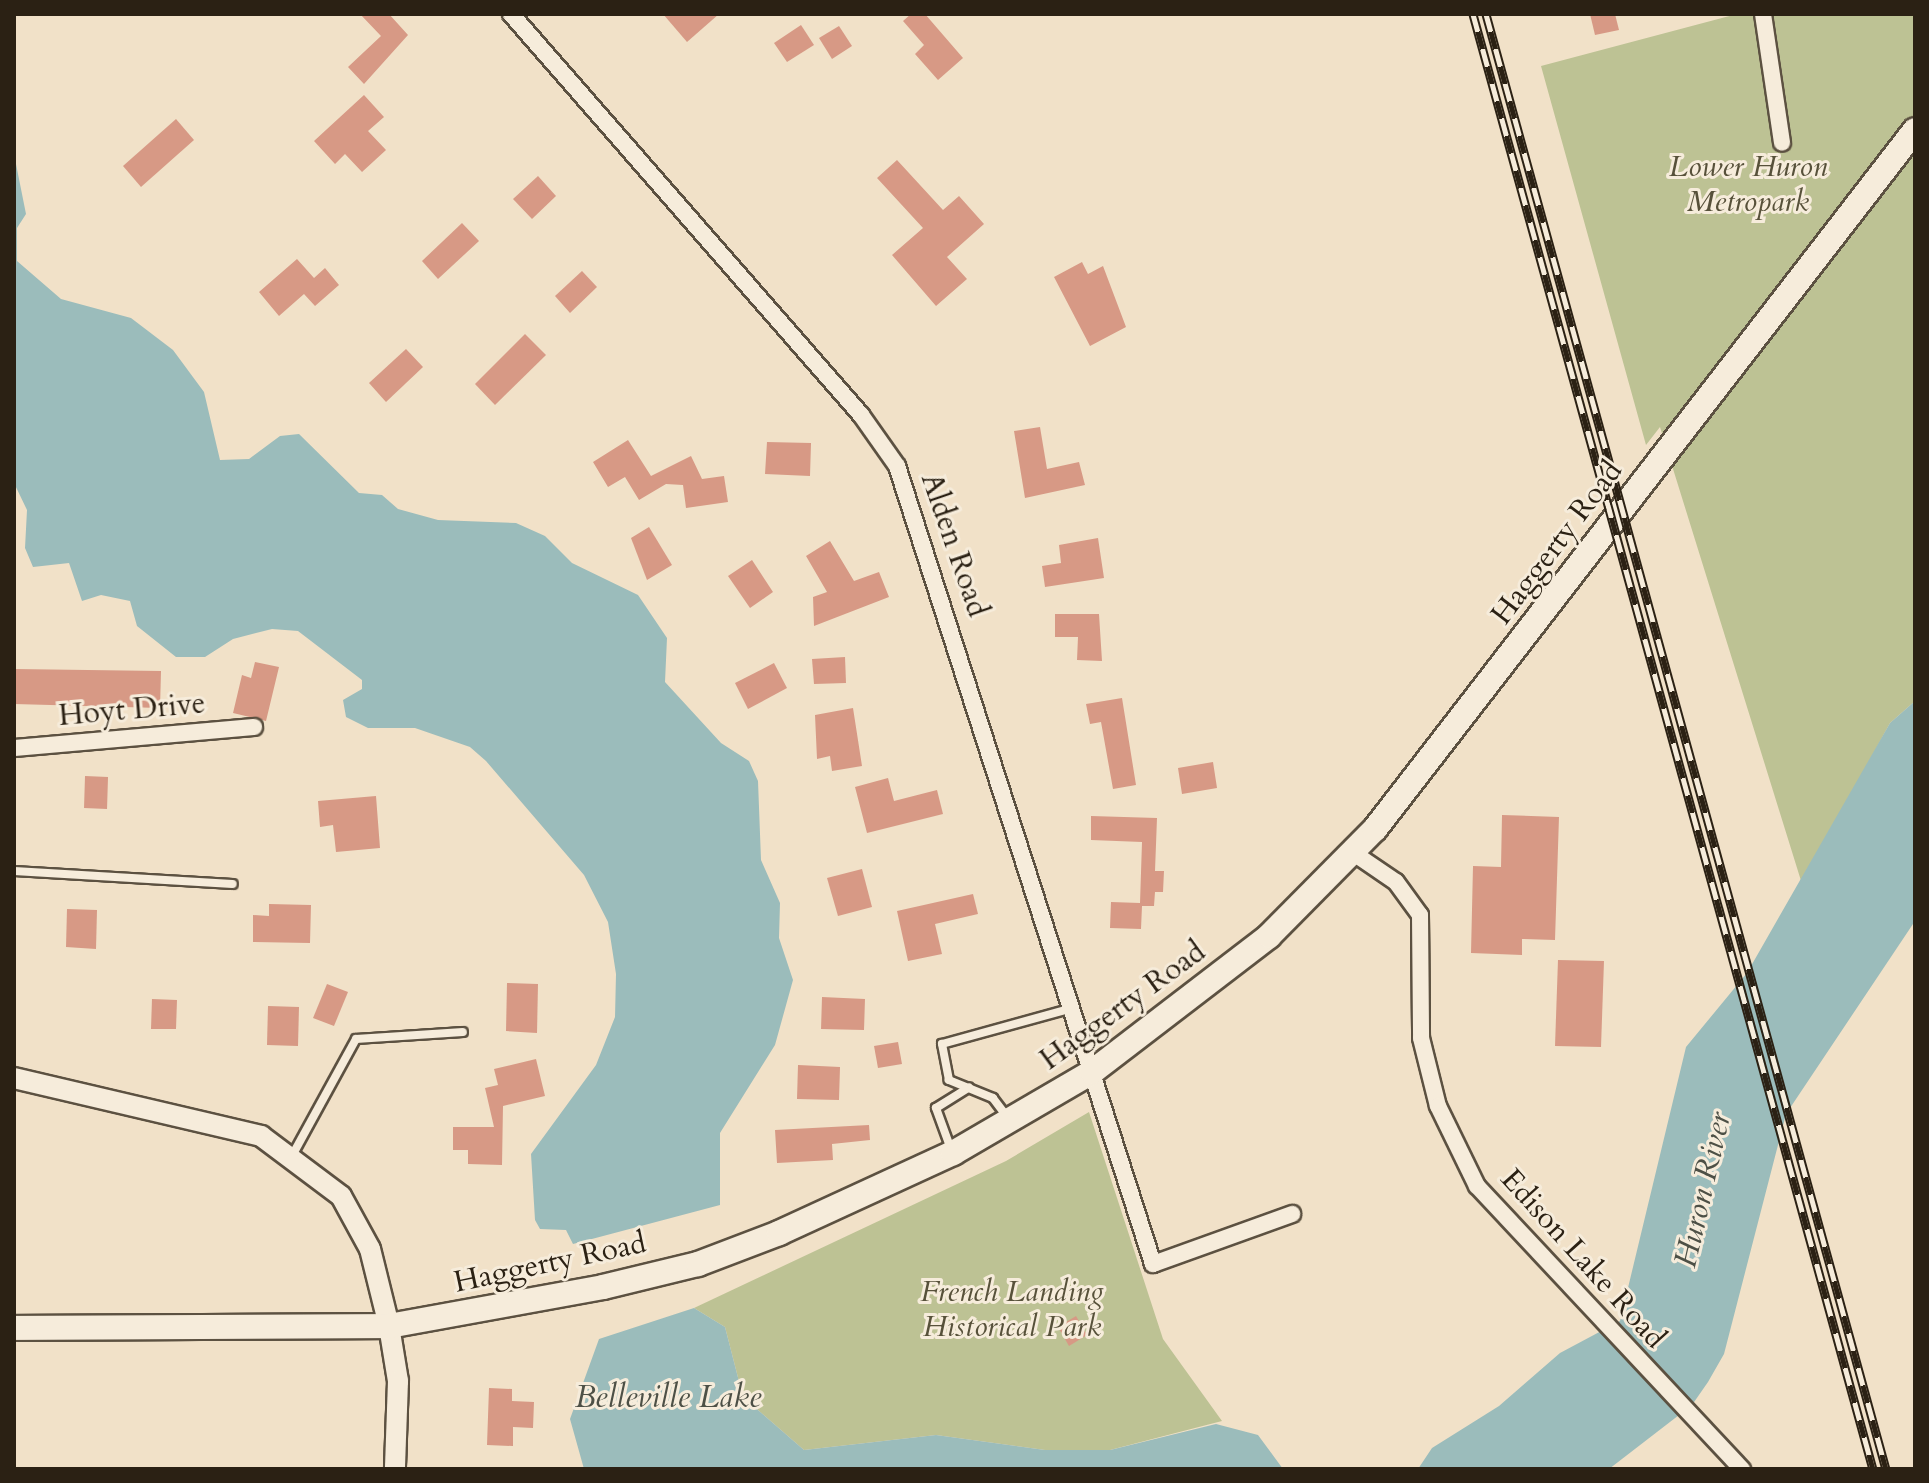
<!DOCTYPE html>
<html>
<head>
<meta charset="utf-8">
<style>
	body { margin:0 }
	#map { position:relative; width:1929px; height:1483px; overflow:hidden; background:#f1e1c8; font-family:Cardo,serif }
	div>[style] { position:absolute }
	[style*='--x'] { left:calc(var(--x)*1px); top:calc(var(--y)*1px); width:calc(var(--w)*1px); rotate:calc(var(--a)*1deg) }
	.green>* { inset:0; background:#bdc294 }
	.water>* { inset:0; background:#9bbcbb }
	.building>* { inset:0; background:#d79985 }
	.roads { filter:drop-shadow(2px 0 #5c5141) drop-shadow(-2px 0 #5c5141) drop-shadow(0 2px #5c5141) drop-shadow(0 -2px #5c5141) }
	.service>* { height:8px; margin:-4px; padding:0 4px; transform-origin:4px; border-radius:4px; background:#f6ecdb }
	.minor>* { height:16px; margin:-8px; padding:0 8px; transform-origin:8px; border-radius:8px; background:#f6ecdb }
	.tertiary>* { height:20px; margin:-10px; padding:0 10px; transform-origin:10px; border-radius:10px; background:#f6ecdb }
	.secondary>* { height:24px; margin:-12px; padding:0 12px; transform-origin:12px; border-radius:12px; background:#f6ecdb }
	.rail>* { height:9px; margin-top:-4.5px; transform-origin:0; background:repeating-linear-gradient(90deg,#f6ecdb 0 18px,#2b2114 0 36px); box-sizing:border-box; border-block:2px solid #2b2114 }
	span { translate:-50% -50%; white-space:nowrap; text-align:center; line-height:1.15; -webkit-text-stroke:6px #f6ecdb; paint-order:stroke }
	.park-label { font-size:30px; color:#57513a; font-style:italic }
	.street-label { font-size:30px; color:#2b2114 }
	.water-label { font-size:32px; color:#4d5046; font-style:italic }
	.frame { position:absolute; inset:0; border:16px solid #2b2114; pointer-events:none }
</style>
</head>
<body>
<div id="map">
	<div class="green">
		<i style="clip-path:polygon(1737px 14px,1915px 14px,1915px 701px,1890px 723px,1802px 884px,1660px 427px,1646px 445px,1541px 66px)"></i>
		<i style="clip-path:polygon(1089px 1112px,1163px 1339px,1222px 1421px,1110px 1450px,1045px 1450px,936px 1435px,804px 1450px,743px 1397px,725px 1327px,694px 1308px,1006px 1161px)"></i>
	</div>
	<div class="water">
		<i style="clip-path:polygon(14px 154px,26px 214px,17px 228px,17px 261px,61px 299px,131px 318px,173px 350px,204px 392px,220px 460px,249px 459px,280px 436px,299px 434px,359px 493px,382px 495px,398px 509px,438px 520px,516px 523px,545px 536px,572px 563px,638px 595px,667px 638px,665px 682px,721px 743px,749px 761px,758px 781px,761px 860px,780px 903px,779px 938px,793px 980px,775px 1045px,720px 1133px,720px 1205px,573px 1244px,566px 1230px,540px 1229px,535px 1220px,531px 1154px,596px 1065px,615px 1017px,616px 974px,608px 922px,584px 875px,486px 761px,470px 747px,415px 728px,368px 728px,346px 717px,343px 700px,362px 689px,362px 680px,298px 631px,272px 629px,233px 639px,205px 657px,176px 657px,137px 626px,130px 601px,101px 595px,82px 601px,69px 563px,33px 567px,25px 548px,27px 510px,14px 483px)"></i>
		<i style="clip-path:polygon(1915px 701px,1915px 921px,1786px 1114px,1724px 1354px,1708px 1382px,1692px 1405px,1609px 1469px,1418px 1469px,1432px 1448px,1499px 1406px,1560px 1353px,1620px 1321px,1686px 1047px,1747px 973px,1890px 723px)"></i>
		<i style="clip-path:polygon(694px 1308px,725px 1327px,743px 1397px,804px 1450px,936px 1435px,1045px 1450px,1110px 1450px,1216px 1424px,1258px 1435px,1283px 1469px,584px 1469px,570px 1419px,599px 1339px)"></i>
	</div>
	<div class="building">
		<i style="clip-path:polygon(360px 14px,389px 14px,408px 35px,364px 84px,348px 67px,381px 36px)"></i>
		<i style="clip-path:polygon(663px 14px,719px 14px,687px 42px)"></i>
		<i style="clip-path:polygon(911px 14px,925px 14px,963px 58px,938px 80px,915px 54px,924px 45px,903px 21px)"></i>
		<i style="clip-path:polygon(1590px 14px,1615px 14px,1619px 30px,1595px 35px)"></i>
		<i style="clip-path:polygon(801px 25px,814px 45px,787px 62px,774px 43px)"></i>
		<i style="clip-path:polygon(839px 26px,852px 46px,832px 59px,819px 38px)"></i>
		<i style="clip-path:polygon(364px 95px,384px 117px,368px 131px,386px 150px,362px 172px,345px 154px,335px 164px,314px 141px)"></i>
		<i style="clip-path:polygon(176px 119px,194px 140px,141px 187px,123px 166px)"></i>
		<i style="clip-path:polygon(897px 160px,943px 210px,959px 196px,984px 224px,947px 257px,967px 279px,936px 306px,892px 255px,923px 228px,877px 178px)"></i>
		<i style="clip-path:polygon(538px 176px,556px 196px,532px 219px,513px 199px)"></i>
		<i style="clip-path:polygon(462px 223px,479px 241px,438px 279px,422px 261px)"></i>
		<i style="clip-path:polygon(297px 259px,314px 278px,325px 268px,339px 285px,315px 306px,304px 294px,279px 316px,259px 292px)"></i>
		<i style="clip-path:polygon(1082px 262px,1088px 274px,1103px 266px,1126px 327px,1090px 346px,1054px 277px)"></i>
		<i style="clip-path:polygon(582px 271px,597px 287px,570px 313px,555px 296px)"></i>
		<i style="clip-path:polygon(525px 334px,546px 355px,495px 405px,475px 384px)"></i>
		<i style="clip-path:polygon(406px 349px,423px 367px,386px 402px,369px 383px)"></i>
		<i style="clip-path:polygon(1040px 427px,1047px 469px,1079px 462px,1085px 485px,1025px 498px,1014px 431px)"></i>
		<i style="clip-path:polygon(628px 440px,651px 476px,691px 456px,702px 479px,724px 476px,728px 502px,686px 508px,683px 485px,666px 484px,639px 500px,625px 477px,608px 487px,593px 462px)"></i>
		<i style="clip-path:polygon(767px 442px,811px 443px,810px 476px,765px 474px)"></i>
		<i style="clip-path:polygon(649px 527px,672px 565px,647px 580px,631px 538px)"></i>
		<i style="clip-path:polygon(1098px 538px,1104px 578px,1045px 587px,1042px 566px,1061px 563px,1059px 545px)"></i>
		<i style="clip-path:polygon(830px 541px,854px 581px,879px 572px,889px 597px,814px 626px,813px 597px,827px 592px,806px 556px)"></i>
		<i style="clip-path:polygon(752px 560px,773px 592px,750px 608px,728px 576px)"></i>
		<i style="clip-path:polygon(1055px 614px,1099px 614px,1102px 661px,1077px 660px,1078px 637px,1055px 637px)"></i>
		<i style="clip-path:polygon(845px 657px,846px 683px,814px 684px,812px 659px)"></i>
		<i style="clip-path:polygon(255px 662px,279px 667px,266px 721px,233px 713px,242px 675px,251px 678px)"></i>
		<i style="clip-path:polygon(774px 663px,787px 688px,748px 709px,735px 683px)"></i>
		<i style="clip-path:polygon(14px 669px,161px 671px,160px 708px,14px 704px)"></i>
		<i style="clip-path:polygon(1122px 698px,1136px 785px,1113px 789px,1101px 722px,1090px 724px,1086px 704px)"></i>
		<i style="clip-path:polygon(853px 708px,862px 766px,832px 771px,830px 756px,817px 759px,815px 715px)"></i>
		<i style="clip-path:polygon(1213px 762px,1217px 788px,1182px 794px,1178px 768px)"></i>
		<i style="clip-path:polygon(85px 776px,108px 777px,107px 809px,84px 808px)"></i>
		<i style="clip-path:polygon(888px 778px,894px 801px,937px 790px,943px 814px,867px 833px,855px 787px)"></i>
		<i style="clip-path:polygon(376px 796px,380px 848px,336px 852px,333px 825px,320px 827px,318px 801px)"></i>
		<i style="clip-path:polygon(1502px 815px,1559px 817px,1555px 940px,1522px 939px,1522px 955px,1471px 953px,1473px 866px,1501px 867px)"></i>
		<i style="clip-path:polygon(1091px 816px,1157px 818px,1155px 871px,1164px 871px,1163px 892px,1155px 892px,1154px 906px,1142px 906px,1141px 929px,1110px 928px,1111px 902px,1140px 903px,1142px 842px,1091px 840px)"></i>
		<i style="clip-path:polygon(862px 869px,872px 907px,838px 916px,827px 878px)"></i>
		<i style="clip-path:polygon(973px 894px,978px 914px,935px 924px,942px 954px,908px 961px,897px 911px)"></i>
		<i style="clip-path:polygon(269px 904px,311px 905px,310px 943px,253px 942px,253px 915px,269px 916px)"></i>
		<i style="clip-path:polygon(67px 909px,97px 910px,96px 949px,66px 947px)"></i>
		<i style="clip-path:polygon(1558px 960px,1604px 961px,1601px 1047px,1555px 1046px)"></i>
		<i style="clip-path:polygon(507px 983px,538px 984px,537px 1033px,506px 1031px)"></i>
		<i style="clip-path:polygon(327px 984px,348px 992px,334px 1026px,313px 1018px)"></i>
		<i style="clip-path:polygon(822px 997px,865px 999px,864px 1030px,821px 1029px)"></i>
		<i style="clip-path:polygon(152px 999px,177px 1000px,176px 1029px,151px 1029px)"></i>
		<i style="clip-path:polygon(268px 1006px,299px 1007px,298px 1046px,267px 1045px)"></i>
		<i style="clip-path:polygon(898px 1042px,902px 1064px,878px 1068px,874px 1046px)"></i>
		<i style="clip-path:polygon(536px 1059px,545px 1096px,503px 1106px,502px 1165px,468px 1164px,468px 1150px,453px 1150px,453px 1127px,494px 1127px,485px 1088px,498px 1085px,494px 1069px)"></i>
		<i style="clip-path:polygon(798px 1065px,840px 1067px,839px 1100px,797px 1099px)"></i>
		<i style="clip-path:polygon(869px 1125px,870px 1140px,832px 1144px,833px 1160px,777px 1163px,775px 1130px)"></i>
		<i style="clip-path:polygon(1076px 1316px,1087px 1335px,1069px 1346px,1058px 1327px)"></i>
		<i style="clip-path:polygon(489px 1388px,512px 1389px,512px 1401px,534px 1402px,533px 1428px,513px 1427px,513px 1446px,487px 1445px)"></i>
	</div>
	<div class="roads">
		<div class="service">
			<i style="--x:14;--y:871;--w:219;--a:3.4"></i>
			<i style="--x:1008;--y:1118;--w:25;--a:-127"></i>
			<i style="--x:993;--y:1098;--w:48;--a:-157.8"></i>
			<i style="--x:949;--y:1080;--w:37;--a:-101"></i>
			<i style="--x:942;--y:1044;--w:136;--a:-15.4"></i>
			<i style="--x:952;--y:1152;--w:47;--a:-110"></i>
			<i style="--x:936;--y:1108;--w:39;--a:-32"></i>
			<i style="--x:293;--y:1154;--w:131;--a:-61.3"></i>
			<i style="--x:356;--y:1039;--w:107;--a:-3.7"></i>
		</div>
		<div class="minor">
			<i style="--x:511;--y:14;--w:532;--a:48.88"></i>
			<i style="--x:861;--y:415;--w:62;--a:54.8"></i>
			<i style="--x:897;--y:466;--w:838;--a:72.21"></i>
			<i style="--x:1153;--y:1264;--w:148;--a:-19.8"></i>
			<i style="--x:1763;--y:14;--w:130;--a:81.6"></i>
			<i style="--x:14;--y:748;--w:241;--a:-5"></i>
			<i style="--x:1352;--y:852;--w:53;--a:34.3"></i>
			<i style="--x:1396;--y:882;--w:41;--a:54"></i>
			<i style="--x:1420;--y:915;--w:123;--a:89.5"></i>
			<i style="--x:1421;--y:1038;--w:70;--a:76"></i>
			<i style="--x:1438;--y:1106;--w:89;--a:64"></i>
			<i style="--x:1477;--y:1186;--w:388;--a:46.9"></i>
		</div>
		<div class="tertiary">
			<i style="--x:14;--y:1078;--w:254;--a:13.2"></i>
			<i style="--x:261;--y:1136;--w:100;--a:36.9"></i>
			<i style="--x:341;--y:1196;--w:60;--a:61.3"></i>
			<i style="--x:370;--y:1249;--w:79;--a:76.1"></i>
			<i style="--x:389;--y:1326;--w:56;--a:80.7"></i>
			<i style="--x:398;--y:1381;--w:88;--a:92"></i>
		</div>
		<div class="secondary">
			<i style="--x:14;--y:1328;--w:375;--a:-0.3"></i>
			<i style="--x:389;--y:1326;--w:218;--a:-10.3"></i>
			<i style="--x:603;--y:1287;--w:98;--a:-13.6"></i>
			<i style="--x:698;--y:1264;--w:87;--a:-20.9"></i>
			<i style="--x:779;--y:1233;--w:192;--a:-24.7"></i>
			<i style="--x:953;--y:1153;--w:161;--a:-30.2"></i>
			<i style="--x:1092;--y:1072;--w:223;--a:-37.5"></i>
			<i style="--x:1269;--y:936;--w:151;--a:-45.3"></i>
			<i style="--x:1375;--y:829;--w:883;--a:-52.31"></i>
		</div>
	</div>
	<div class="rail">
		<i style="--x:1473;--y:14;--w:1509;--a:74.63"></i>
		<i style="--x:1486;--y:14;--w:1509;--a:74.63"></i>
	</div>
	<div class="park-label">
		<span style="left:1748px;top:184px">Lower Huron<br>Metropark</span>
		<span style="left:1012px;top:1309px">French Landing<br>Historical Park</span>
	</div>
	<div class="street-label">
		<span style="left:1557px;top:543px;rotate:-53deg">Haggerty Road</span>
		<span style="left:954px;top:545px;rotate:71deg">Alden Road</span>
		<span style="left:132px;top:710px;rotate:-5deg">Hoyt Drive</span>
		<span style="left:1123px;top:1006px;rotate:-36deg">Haggerty Road</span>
		<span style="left:1583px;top:1259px;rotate:48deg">Edison Lake Road</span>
		<span style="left:550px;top:1263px;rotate:-12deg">Haggerty Road</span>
	</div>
	<div class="water-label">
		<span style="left:1703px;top:1190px;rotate:-77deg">Huron River</span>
		<span style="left:668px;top:1397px">Belleville Lake</span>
	</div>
	<div class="frame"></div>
</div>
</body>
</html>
